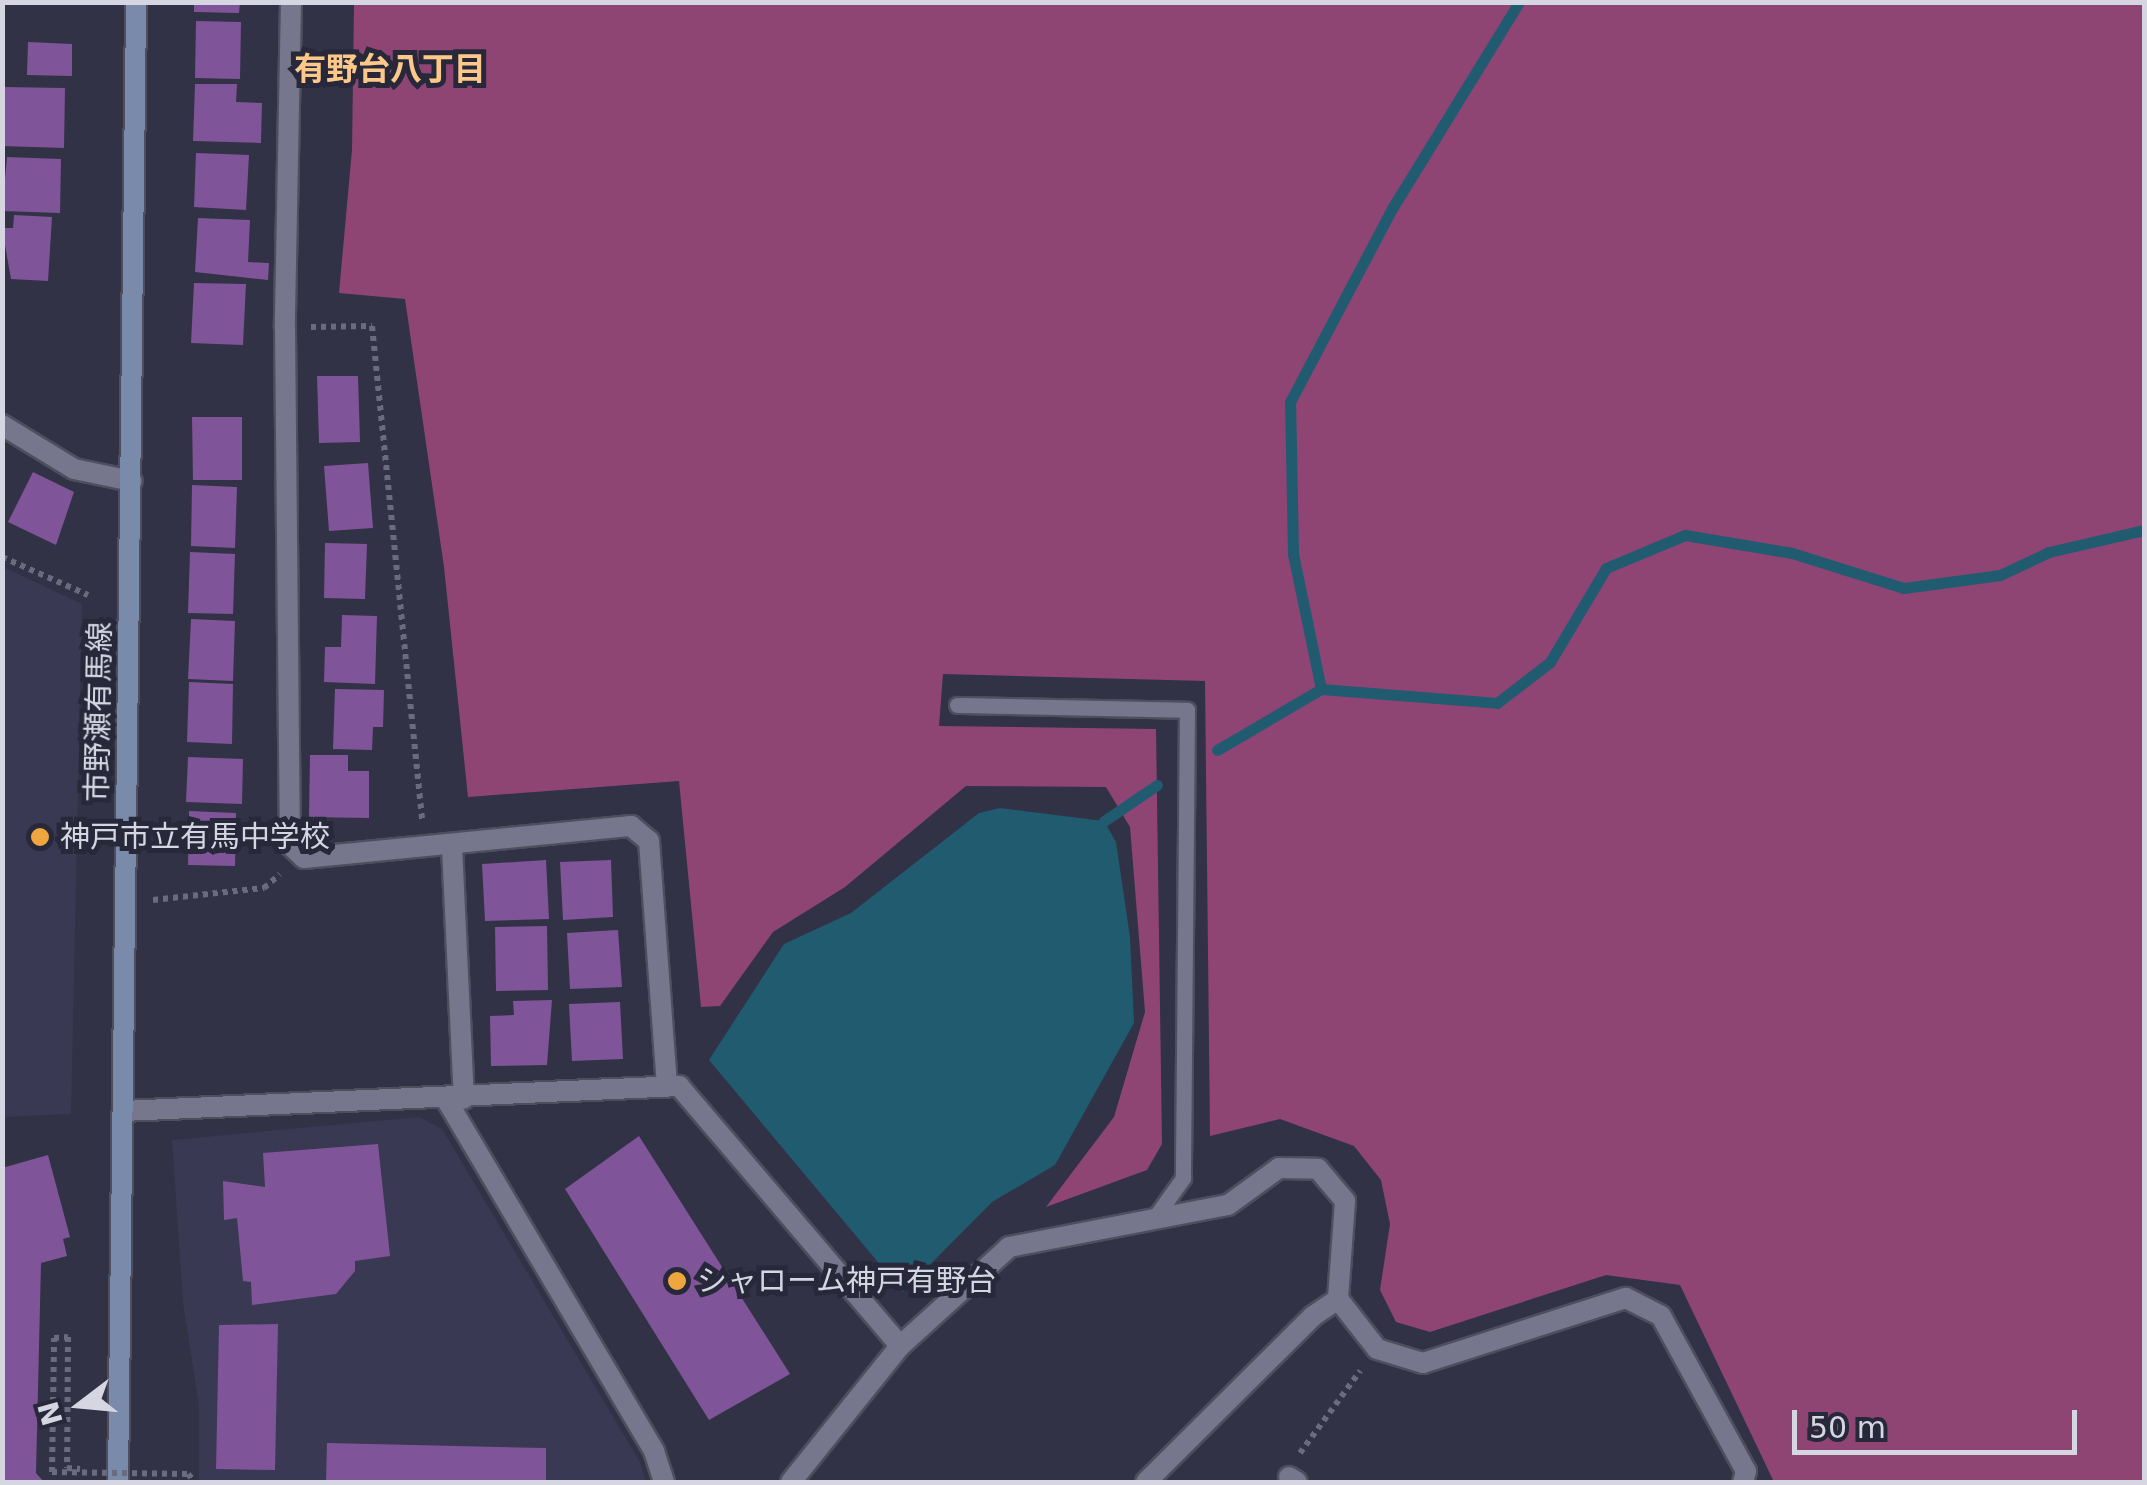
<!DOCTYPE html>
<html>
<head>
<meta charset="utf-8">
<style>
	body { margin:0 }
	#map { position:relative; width:2147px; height:1485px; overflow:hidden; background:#313245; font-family:"DejaVu Sans","Noto Sans JP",sans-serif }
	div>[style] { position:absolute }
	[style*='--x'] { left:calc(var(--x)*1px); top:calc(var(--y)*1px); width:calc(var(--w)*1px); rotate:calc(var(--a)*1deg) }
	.built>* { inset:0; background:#393953 }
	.forest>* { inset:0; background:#8e4574 }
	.water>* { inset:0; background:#205b70 }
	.stream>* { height:11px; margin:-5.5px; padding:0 5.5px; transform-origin:5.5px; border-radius:5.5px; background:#205b70 }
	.building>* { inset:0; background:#805498 }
	.path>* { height:6px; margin-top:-3px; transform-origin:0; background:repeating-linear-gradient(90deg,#6a6b7c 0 5px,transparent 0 10px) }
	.roads { filter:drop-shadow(2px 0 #4e4e5f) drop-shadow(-2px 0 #4e4e5f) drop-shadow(0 2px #4e4e5f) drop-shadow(0 -2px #4e4e5f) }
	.service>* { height:15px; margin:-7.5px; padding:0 7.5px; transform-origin:7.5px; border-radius:7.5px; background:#76778d }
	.minor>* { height:20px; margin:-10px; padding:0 10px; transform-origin:10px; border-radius:10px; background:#76778d }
	.secondary>* { height:20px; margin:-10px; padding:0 10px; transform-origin:10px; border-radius:10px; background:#7a8aab }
	.path-bridge>* { height:6px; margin-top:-3px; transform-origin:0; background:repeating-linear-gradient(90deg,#6a6b7c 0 5px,transparent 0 10px) }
	.dots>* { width:28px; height:28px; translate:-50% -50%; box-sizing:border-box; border:5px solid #27283a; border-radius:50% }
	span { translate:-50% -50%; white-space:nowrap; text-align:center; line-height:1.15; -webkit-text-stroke:10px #27283a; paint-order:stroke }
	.street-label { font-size:30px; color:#d6d6e3 }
	.poi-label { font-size:30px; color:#d6d6e3 }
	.left { translate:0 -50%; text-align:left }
	.neighbourhood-label { font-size:32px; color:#fdc889; font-weight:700 }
	.frame { position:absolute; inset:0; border:5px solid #d6d6e3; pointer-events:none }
	.north { position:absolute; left:30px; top:1355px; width:100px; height:100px; -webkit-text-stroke:8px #27283a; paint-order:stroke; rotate:254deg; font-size:28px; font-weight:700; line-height:40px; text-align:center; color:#d6d6e3 }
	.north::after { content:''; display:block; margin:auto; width:35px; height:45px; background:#d6d6e3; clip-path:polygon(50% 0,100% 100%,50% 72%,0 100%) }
	.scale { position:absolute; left:1792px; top:1410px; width:285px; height:45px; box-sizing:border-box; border:5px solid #d6d6e3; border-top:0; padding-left:12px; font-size:30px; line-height:35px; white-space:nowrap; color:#d6d6e3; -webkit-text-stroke:8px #27283a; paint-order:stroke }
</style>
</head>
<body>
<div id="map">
	<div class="built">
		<i style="clip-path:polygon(3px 567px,82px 604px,71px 1114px,3px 1117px)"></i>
		<i style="clip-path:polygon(419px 1117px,442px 1129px,641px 1464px,646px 1482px,199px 1482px,199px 1405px,183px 1303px,172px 1140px)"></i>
	</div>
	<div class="forest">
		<i style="clip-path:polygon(354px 3px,2144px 3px,2144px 1482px,1774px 1482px,1680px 1285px,1606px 1275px,1430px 1332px,1396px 1322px,1380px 1290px,1390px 1224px,1381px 1180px,1354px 1146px,1280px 1119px,1210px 1136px,1205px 681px,943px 674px,939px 726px,1156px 729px,1162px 1144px,1147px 1170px,1046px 1207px,1114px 1117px,1145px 1012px,1130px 827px,1106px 787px,966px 786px,845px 887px,773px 932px,720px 1006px,701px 1007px,679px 781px,468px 797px,444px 567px,405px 299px,339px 293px,352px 150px)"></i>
	</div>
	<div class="water">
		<i style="clip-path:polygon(1000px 808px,1104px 821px,1116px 842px,1130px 937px,1134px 1023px,1055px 1165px,992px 1202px,903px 1292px,709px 1060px,784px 944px,851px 913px,979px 813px)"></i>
	</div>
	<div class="stream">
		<i style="--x:1321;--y:689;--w:138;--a:-101.7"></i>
		<i style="--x:1293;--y:554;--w:152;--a:-91.1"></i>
		<i style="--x:1290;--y:402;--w:221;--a:-62.2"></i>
		<i style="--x:1393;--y:207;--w:241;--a:-58.4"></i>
		<i style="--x:1217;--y:750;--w:121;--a:-30.4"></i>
		<i style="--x:1321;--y:689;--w:177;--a:4.5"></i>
		<i style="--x:1497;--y:703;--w:67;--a:-37.7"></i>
		<i style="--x:1550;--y:662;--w:109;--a:-59.2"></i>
		<i style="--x:1606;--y:568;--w:86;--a:-22.7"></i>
		<i style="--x:1685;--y:535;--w:109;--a:9.5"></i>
		<i style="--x:1792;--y:553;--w:117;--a:17.4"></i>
		<i style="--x:1904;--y:588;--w:97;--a:-7.7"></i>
		<i style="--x:2000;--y:575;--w:54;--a:-25.1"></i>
		<i style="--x:2049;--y:552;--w:98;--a:-13"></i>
		<i style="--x:1104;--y:821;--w:64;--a:-34.2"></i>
	</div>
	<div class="building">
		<i style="clip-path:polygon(194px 2px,240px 2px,239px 13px,194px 12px)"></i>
		<i style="clip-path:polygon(196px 21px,241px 22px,240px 79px,195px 78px)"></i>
		<i style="clip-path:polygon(28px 42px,72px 44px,72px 76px,27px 75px)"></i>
		<i style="clip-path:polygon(195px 84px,237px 84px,236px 102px,262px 103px,261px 143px,193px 141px)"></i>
		<i style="clip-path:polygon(3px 87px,65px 88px,64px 148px,2px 146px)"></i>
		<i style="clip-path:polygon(196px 153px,249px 155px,246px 210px,194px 207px)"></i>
		<i style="clip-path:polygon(7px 157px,61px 159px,60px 213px,2px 211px)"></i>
		<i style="clip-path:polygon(14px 215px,52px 217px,48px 281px,11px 279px,2px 228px,13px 228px)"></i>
		<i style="clip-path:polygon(198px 218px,250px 220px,248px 262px,269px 263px,268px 280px,195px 272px)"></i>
		<i style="clip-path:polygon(194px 283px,246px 284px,243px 345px,191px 343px)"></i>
		<i style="clip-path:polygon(317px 376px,358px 376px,360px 442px,319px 443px)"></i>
		<i style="clip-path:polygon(192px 417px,242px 417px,242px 480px,193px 480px)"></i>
		<i style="clip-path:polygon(368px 463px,373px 528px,329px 531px,324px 466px)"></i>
		<i style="clip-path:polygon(33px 472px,74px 492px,56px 545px,8px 522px)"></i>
		<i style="clip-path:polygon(192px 485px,237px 487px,235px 548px,191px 546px)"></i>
		<i style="clip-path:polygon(325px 543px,367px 544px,365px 599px,324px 598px)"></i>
		<i style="clip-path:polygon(190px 552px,235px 554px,233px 614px,188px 613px)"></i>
		<i style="clip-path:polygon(342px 615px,377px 616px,375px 684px,324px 682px,325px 647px,341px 647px)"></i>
		<i style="clip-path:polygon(191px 619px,235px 621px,233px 681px,188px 679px)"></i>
		<i style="clip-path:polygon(189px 682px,233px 684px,232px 744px,187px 742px)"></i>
		<i style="clip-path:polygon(335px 689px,384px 690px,383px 727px,373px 727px,372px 750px,333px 749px)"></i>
		<i style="clip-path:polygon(310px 755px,348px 755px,348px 771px,369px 771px,369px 818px,309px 817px)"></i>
		<i style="clip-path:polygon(188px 757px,243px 759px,242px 804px,186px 802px)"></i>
		<i style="clip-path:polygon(189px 811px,236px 813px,235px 866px,188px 865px)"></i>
		<i style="clip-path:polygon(546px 860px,549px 919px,485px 921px,482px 864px)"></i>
		<i style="clip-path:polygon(611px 860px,613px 917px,563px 920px,560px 862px)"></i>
		<i style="clip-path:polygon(547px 926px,548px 990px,496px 991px,495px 927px)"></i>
		<i style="clip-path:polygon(618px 930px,622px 987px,570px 989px,567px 933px)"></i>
		<i style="clip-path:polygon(552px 1000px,547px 1065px,491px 1066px,490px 1016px,514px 1015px,513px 1001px)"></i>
		<i style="clip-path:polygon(620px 1002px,623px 1059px,572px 1061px,569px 1004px)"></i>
		<i style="clip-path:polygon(639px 1136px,790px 1374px,709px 1420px,565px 1189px)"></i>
		<i style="clip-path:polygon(378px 1144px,390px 1256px,355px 1261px,355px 1271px,336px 1294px,252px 1305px,251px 1282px,243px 1281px,237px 1218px,224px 1220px,223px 1181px,265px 1187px,263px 1153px)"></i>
		<i style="clip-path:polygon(48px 1155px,70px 1237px,63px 1239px,67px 1256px,41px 1263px,36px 1473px,44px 1482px,2px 1482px,2px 1168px)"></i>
		<i style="clip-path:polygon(278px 1324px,275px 1470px,216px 1469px,219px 1325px)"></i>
		<i style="clip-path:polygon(327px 1443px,546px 1448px,546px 1482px,326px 1482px)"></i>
	</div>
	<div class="path">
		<i style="--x:311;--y:327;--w:61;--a:-0.9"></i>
		<i style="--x:372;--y:326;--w:498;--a:84.2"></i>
		<i style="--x:2;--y:557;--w:94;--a:23.8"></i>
		<i style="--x:153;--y:900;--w:112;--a:-6.2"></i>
		<i style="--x:264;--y:888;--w:21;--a:-41"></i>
		<i style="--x:1300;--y:1453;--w:102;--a:-53.8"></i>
		<i style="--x:52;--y:1472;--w:134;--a:-89.1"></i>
		<i style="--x:54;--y:1338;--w:14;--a:-4"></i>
		<i style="--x:68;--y:1337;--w:131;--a:90.4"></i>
		<i style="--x:67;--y:1468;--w:13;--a:4"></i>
		<i style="--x:188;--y:1474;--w:11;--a:49"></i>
	</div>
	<div class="roads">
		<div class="service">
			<i style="--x:957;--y:705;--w:230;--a:1.2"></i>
			<i style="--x:1187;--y:710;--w:468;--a:90.5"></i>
			<i style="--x:1183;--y:1178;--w:52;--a:125.5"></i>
		</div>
		<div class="minor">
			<i style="--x:291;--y:2;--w:326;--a:91.1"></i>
			<i style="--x:285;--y:328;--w:517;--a:89.45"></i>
			<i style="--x:290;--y:845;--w:19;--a:43"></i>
			<i style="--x:304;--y:858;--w:329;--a:-5.6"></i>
			<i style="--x:631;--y:826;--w:23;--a:40"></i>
			<i style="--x:649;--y:841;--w:246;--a:85.8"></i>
			<i style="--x:2;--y:425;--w:84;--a:31.4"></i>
			<i style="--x:74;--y:469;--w:59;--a:11.7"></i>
			<i style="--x:452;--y:847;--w:252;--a:87.3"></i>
			<i style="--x:446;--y:1099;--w:409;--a:59.4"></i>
			<i style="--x:654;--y:1451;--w:33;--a:72"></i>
			<i style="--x:123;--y:1111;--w:557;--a:-2.57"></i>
			<i style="--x:679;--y:1086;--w:341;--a:49.6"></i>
			<i style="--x:1289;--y:1477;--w:9;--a:32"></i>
			<i style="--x:791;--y:1482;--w:174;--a:-51.3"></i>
			<i style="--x:900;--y:1346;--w:147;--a:-42.2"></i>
			<i style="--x:1009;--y:1247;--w:223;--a:-10.9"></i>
			<i style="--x:1228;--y:1205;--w:63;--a:-36"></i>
			<i style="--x:1279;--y:1168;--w:39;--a:1"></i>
			<i style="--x:1318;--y:1169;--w:42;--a:49.8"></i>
			<i style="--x:1345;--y:1201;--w:98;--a:94.1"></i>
			<i style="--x:1338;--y:1299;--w:63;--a:52"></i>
			<i style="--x:1377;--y:1349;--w:48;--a:16.9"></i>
			<i style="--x:1423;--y:1363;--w:213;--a:-17.8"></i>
			<i style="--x:1626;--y:1298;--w:39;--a:27"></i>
			<i style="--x:1661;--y:1316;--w:177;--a:61.3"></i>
			<i style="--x:1746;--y:1471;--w:11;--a:105"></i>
			<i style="--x:1146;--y:1482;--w:235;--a:-44.8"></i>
			<i style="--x:1313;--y:1316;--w:30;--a:-34"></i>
		</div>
		<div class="secondary">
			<i style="--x:118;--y:1482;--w:1480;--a:-89.3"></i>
		</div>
	</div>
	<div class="path-bridge">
		<i style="--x:52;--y:1472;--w:136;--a:0.8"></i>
	</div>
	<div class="dots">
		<i style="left:40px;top:837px;background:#f0a63f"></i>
		<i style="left:677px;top:1281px;background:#f0a63f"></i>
	</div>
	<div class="street-label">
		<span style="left:99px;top:712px;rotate:-89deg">市野瀬有馬線</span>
	</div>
	<div class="poi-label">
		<span class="left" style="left:60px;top:837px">神戸市立有馬中学校</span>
		<span class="left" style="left:697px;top:1281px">シャローム神戸有野台</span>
	</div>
	<div class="neighbourhood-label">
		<span style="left:390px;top:69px">有野台八丁目</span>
	</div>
	<div class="frame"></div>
	<div class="north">N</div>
	<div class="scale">50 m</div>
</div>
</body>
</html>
